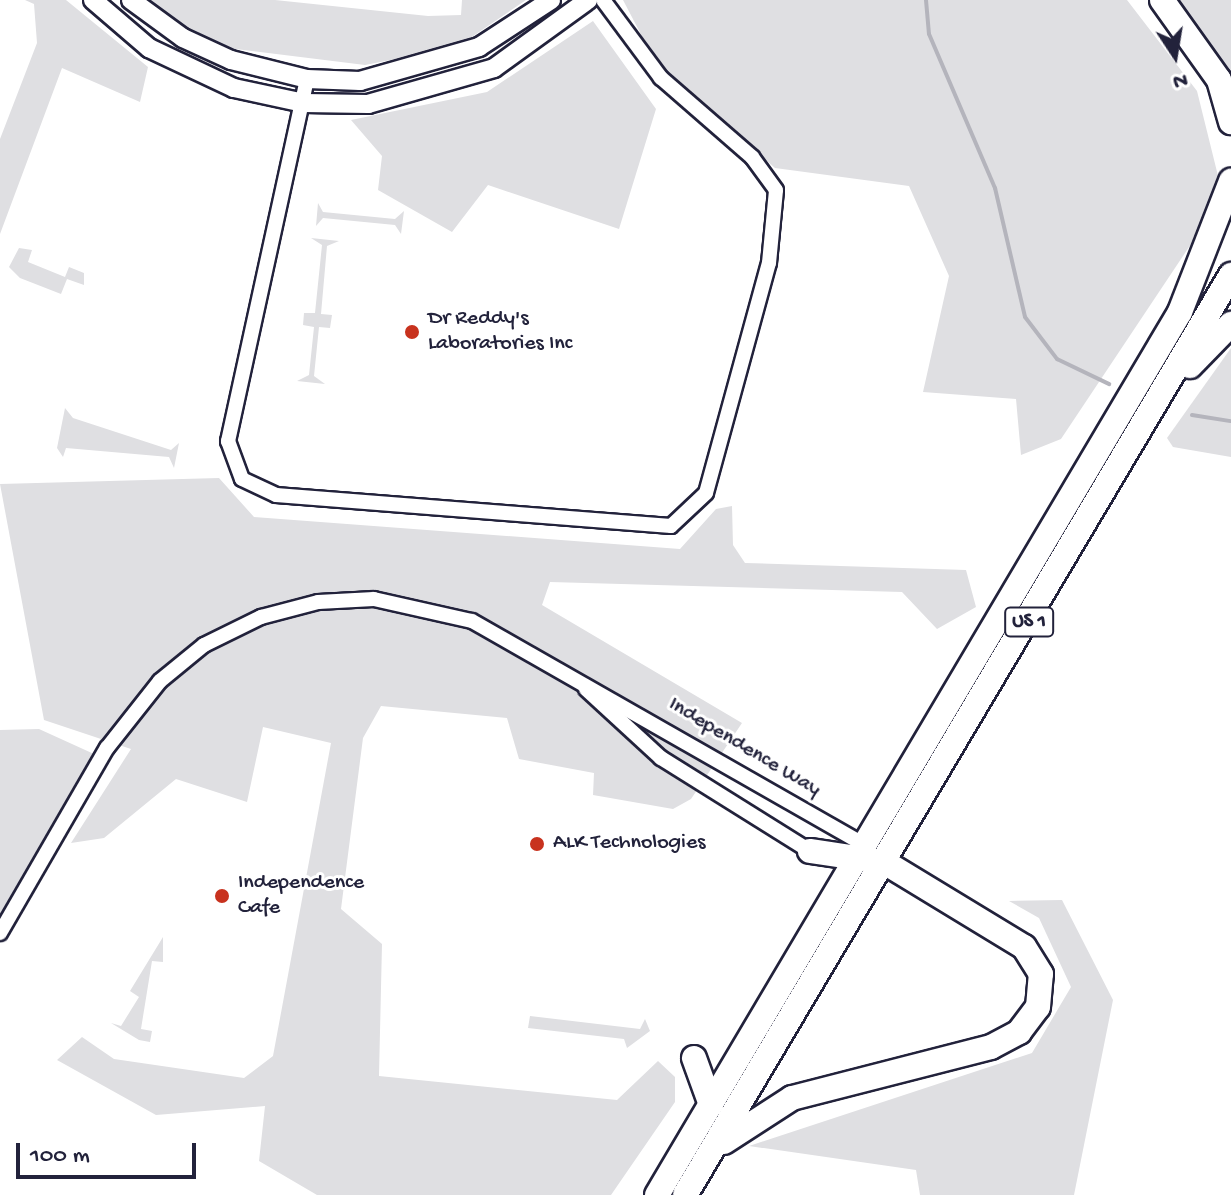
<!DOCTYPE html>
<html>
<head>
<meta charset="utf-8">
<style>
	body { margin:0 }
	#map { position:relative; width:1231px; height:1195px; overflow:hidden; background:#fff; font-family:"Gochi Hand",sans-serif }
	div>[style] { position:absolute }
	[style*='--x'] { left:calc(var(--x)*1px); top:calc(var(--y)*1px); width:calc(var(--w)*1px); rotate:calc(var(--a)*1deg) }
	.green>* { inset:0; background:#dfdfe2 }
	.stream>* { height:4px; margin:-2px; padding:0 2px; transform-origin:2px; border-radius:2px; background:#b4b4bc }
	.roads { filter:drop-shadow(2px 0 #22223b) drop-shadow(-2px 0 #22223b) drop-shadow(0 2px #22223b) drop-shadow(0 -2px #22223b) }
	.minor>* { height:14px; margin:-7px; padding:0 7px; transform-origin:7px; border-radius:7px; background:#fff }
	.tertiary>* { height:18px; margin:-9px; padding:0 9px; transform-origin:9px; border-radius:9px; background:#fff }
	.trunk>* { height:24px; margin:-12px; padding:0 12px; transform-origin:12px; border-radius:12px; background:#fff }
	.dots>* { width:22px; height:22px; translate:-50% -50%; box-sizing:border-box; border:4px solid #fff; border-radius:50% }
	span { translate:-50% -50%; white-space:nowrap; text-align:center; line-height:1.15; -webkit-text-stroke:6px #fff; paint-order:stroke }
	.shield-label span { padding:2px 6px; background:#fff; border:2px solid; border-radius:6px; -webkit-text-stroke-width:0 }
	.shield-label { font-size:20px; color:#22223b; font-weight:700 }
	.poi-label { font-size:22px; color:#22223b }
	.left { translate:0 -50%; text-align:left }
	.street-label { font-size:22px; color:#22223b }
	.north { position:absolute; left:1135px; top:16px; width:80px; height:80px; -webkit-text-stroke:6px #fff; paint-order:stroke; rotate:168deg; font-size:22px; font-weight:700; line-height:32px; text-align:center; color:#22223b }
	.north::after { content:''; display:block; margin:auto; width:28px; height:36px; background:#22223b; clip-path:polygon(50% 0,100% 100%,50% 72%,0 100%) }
	.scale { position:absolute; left:16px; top:1143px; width:180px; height:36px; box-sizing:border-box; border:4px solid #22223b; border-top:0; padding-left:10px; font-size:24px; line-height:28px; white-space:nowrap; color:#22223b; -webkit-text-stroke:6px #fff; paint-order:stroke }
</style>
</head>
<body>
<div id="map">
	<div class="green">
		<i style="clip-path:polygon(25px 0,66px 0,148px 67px,140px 102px,62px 68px,0 234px,0 139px,37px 43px,34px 4px)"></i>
		<i style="clip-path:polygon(140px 0,275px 0,428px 16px,461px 15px,462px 0,526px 0,457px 47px,365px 65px,203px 45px)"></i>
		<i style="clip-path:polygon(623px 0,1127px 0,1197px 91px,1223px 196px,1061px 439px,1021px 455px,1016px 399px,923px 392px,949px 276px,909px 186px,775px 168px,657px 65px)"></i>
		<i style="clip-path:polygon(1173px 0,1231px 0,1231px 91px)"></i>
		<i style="clip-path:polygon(593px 21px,656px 109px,619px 229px,488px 185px,452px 232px,378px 190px,382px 156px,351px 120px,487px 92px)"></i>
		<i style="clip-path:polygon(318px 203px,323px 212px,395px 219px,404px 211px,401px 234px,395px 225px,323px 218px,316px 226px)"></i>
		<i style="clip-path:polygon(311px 238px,339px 241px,327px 246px,321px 314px,332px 315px,330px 328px,319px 327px,314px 376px,325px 384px,297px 381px,309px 375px,314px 327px,303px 325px,304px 313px,315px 313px,322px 245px)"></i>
		<i style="clip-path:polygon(19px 248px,32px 250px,28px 262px,65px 277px,69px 267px,84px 273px,84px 285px,67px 279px,61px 294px,20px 278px,9px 267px)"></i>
		<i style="clip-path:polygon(1231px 348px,1231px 457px,1173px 447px,1167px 438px)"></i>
		<i style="clip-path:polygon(65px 408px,73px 418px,171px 450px,179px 443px,174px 468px,169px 457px,66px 448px,63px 457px,57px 448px)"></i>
		<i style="clip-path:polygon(219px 478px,254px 517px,680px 549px,716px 509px,732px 506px,733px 545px,745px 563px,966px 570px,976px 607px,937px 629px,902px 592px,550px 582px,542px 605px,742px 723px,691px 799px,673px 809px,593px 795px,594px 773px,519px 759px,507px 718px,381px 706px,363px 738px,341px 909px,382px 944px,379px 1076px,617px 1100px,658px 1061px,675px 1077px,675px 1102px,611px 1195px,317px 1195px,259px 1161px,265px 1106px,156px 1115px,57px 1060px,82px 1037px,114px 1059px,244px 1078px,273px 1056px,331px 743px,263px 727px,247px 802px,176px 779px,104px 838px,71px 843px,131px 749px,44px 720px,0 484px)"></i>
		<i style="clip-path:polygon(39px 729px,94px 754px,0 927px,0 730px)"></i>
		<i style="clip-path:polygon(1062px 900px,1113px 1000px,1074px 1195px,920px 1195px,916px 1170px,749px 1146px,1032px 1053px,1071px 987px,1039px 918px,1009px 901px)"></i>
		<i style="clip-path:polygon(163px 937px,163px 962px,152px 961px,141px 1029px,152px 1031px,150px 1042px,139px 1040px,111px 1023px,121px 1026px,139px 997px,130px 991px)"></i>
		<i style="clip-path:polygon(530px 1016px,640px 1029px,645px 1019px,650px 1031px,627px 1048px,624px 1039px,528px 1028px)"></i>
	</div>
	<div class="stream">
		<i style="--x:926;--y:0;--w:34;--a:85"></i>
		<i style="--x:929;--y:34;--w:168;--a:66.8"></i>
		<i style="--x:995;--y:188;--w:132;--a:76.9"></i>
		<i style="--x:1025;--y:317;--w:53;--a:52.7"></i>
		<i style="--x:1057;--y:359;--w:58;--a:25.7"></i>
		<i style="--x:1192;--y:415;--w:39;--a:9"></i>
	</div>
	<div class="roads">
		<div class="minor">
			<i style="--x:307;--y:79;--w:371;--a:102.3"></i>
			<i style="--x:228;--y:441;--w:40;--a:69.8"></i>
			<i style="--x:242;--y:479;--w:38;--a:25"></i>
			<i style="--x:276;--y:495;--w:396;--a:4.5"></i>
			<i style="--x:671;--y:526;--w:48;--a:-43.3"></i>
			<i style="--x:706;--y:493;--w:238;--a:-74.7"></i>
			<i style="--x:769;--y:263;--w:73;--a:-84.5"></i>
			<i style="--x:776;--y:190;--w:41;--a:-126"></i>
			<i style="--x:752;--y:157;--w:121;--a:-139"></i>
			<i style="--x:661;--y:78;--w:97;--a:-126.6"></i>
			<i style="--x:586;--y:689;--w:102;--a:42.6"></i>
			<i style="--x:661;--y:758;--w:176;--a:32"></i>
			<i style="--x:0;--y:933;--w:214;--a:-60"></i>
			<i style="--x:107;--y:748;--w:85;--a:-51.7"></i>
			<i style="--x:160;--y:681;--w:57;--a:-39.3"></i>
			<i style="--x:204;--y:645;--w:64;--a:-26.2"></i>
			<i style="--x:261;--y:617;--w:59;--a:-14.7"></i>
			<i style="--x:318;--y:602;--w:56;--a:-3.1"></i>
			<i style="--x:374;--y:599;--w:100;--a:12.7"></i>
			<i style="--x:472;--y:621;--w:456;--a:29.7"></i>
		</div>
		<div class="tertiary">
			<i style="--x:93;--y:0;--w:74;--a:40.6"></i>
			<i style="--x:149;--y:48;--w:94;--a:25.2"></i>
			<i style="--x:234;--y:88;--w:72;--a:12.1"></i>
			<i style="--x:304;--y:103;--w:64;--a:0.9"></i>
			<i style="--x:368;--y:104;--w:131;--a:-15.9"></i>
			<i style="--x:494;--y:68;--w:116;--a:-35.9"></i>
			<i style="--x:131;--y:0;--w:64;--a:36.2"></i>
			<i style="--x:183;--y:38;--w:53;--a:24.6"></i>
			<i style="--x:231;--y:60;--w:78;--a:14"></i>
			<i style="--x:307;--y:79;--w:53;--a:2.2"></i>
			<i style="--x:360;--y:81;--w:124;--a:-15.9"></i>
			<i style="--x:479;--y:47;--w:86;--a:-33.1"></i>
		</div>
		<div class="trunk">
			<i style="--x:1162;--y:0;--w:98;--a:54.5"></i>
			<i style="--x:1219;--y:80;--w:44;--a:74.1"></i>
			<i style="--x:1190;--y:366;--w:59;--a:-45.7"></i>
			<i style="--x:694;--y:1058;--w:50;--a:70.1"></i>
			<i style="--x:724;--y:1142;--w:81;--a:-32.9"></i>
			<i style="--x:792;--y:1098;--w:205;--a:-14.4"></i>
			<i style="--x:991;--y:1047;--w:32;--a:-28"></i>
			<i style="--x:1019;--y:1032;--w:31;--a:-53"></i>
			<i style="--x:1038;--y:1007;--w:33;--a:-85"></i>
			<i style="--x:1041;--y:974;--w:32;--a:-122"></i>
			<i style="--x:1024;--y:947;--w:164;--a:-148.7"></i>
			<i style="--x:884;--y:862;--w:75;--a:-171.5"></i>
			<i style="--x:657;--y:1195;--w:1026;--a:-59.36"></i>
			<i style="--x:1180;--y:312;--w:141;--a:-68.7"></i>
			<i style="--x:685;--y:1195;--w:1070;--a:-59.31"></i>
		</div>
	</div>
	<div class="dots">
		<i style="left:412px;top:332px;background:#c8321e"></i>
		<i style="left:537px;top:844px;background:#c8321e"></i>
		<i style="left:222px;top:896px;background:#c8321e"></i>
	</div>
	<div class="shield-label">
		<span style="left:1029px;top:622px">US 1</span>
	</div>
	<div class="poi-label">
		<span class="left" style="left:428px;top:332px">Dr Reddy's<br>Laboratories Inc</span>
		<span class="left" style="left:553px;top:844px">ALK Technologies</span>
		<span class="left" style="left:238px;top:896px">Independence<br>Cafe</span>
	</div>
	<div class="street-label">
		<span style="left:744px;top:748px;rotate:31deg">Independence Way</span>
	</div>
	<div class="north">N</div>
	<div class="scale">100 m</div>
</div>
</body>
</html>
